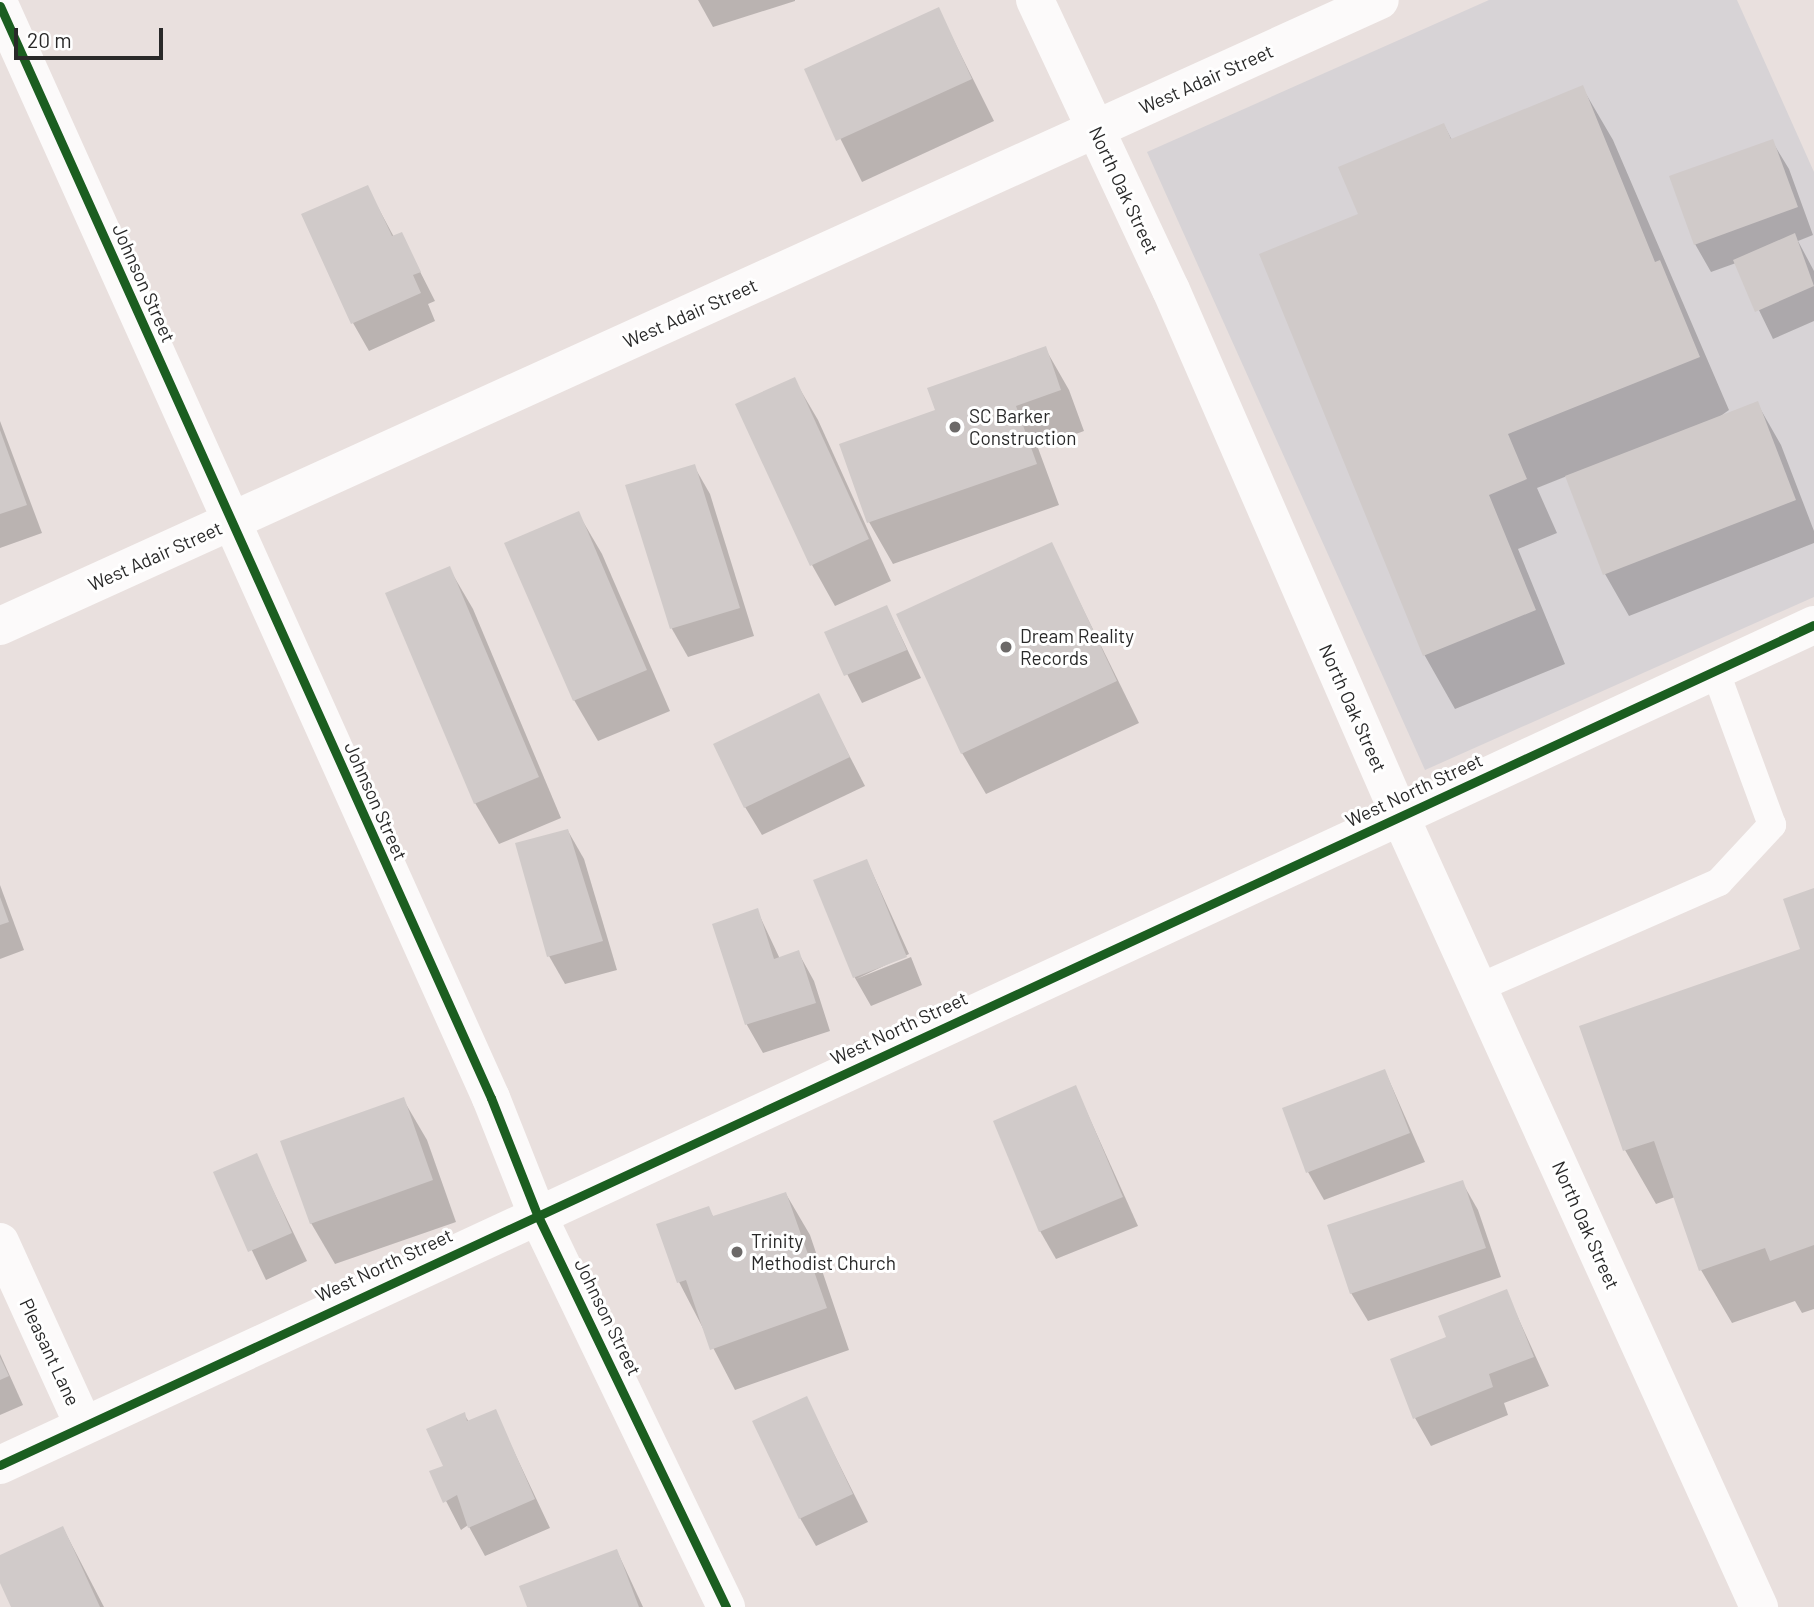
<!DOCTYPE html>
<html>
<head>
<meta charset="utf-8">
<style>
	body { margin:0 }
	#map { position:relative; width:1814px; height:1607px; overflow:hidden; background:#e9e0de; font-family:Barlow,sans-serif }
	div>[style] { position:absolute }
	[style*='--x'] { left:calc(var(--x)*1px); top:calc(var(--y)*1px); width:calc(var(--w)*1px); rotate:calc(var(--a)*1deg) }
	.industrial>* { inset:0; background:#d7d3d6 }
	.shadow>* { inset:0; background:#0003 }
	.building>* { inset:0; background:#d0cac9 }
	.lane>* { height:28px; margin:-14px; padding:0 14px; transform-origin:14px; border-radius:14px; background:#fcfafa }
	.street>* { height:38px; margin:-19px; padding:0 19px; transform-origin:19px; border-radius:19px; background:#fcfafa }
	.secondary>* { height:38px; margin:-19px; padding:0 19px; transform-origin:19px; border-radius:19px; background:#fcfafa }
	.cycleway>* { height:9px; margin:-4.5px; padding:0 4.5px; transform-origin:4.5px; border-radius:4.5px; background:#1b5e20 }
	.dots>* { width:19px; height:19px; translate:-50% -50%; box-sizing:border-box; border:4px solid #fff; border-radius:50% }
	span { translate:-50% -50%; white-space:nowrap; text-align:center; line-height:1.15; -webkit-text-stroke:6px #fff; paint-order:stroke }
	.street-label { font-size:19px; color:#292929 }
	.poi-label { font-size:19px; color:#292929 }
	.left { translate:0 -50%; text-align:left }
	.scale { position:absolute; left:14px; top:28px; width:149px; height:32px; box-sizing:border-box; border:4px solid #292929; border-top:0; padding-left:9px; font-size:21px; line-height:24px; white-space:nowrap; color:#292929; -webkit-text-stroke:5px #fff; paint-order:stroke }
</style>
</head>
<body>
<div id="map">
	<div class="industrial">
		<i style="clip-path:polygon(1489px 0,1737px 0,1814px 172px,1814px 597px,1425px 770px,1147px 152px)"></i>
	</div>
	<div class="shadow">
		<i style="clip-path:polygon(698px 0,795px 0,795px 1px,713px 27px)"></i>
		<i style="clip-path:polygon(938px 9px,994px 121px,862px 182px,806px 70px)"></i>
		<i style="clip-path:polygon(1582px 87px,1613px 140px,1729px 410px,1715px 420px,1757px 403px,1781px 445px,1814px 531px,1814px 543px,1629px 616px,1605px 574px,1567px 476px,1537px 488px,1557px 533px,1518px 549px,1565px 664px,1455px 709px,1425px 656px,1261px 255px,1360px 215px,1444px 125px,1452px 140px)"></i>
		<i style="clip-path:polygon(1772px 141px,1789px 169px,1813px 235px,1798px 241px,1814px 271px,1814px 321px,1773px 339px,1736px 263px,1711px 272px,1695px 244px)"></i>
		<i style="clip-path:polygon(367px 187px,394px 237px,401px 234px,435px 301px,428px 304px,435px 321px,369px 351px,353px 323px)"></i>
		<i style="clip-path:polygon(1045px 348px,1069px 390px,1084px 431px,1038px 448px,1059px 505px,893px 564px,869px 522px,841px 445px,937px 411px)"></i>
		<i style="clip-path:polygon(794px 379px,818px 420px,891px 581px,835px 606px,812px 565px)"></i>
		<i style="clip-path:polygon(0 421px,42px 533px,0 548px)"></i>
		<i style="clip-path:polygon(694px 466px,710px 494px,754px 636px,688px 657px,672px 629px,627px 486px)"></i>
		<i style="clip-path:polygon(578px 513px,602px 554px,670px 711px,598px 741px,574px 700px)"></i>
		<i style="clip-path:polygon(1051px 544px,1139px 723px,986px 794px,962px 753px)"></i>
		<i style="clip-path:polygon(449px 568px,473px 609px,561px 818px,499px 844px,475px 803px)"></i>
		<i style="clip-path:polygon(887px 607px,921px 678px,862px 703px,826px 633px)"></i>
		<i style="clip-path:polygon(818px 695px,865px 786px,762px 835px,745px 807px)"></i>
		<i style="clip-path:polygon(568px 831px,584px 859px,617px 970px,565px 984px,549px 956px)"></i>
		<i style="clip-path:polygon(867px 861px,909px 954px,856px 979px,911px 957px,922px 985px,871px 1006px,855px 978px,816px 881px)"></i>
		<i style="clip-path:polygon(0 885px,24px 950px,0 959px)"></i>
		<i style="clip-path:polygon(1814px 890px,1814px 1309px,1802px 1313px,1795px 1301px,1732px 1323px,1701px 1270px,1675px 1197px,1656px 1204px,1625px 1150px,1582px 1027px,1802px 950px)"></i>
		<i style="clip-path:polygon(757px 910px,780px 959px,798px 952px,814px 981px,830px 1031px,763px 1053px,747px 1025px,714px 925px)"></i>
		<i style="clip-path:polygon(1385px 1071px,1425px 1162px,1324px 1200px,1308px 1172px)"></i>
		<i style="clip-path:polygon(1076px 1088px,1138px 1226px,1056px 1259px,1040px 1231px)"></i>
		<i style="clip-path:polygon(403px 1099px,427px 1140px,456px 1222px,335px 1264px,311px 1223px)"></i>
		<i style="clip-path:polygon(256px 1155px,307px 1261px,266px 1280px,215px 1173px)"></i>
		<i style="clip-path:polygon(1462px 1182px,1478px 1210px,1501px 1277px,1368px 1321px,1351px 1293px)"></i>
		<i style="clip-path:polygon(786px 1194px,810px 1235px,849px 1350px,735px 1390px,679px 1282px,708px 1208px,714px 1218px)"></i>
		<i style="clip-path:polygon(1506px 1291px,1549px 1386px,1504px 1403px,1508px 1415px,1431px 1446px,1415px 1418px,1449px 1338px)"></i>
		<i style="clip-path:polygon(0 1354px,23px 1405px,0 1415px)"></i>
		<i style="clip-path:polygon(806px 1398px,868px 1522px,816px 1546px,800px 1518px)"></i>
		<i style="clip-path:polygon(495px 1411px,550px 1528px,485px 1556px,468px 1525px,461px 1530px,431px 1472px,445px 1467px,464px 1414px,469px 1422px)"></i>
		<i style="clip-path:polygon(63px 1528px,104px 1607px,13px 1607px,0 1579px,0 1557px)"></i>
		<i style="clip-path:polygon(617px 1551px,643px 1607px,529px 1607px)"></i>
	</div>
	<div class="building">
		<i style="clip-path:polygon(939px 7px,972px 79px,836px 141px,804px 69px)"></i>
		<i style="clip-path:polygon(1583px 85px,1655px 262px,1660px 260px,1700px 357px,1508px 434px,1527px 479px,1489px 495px,1536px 610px,1423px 656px,1259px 254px,1358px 214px,1338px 167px,1444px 123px,1451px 139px)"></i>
		<i style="clip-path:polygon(1773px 139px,1798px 207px,1694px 245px,1669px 176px)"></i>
		<i style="clip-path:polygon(368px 185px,392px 236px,402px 232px,421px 272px,413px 275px,421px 293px,351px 324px,301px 214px)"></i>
		<i style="clip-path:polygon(1795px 233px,1814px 286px,1755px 312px,1733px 260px)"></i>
		<i style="clip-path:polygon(1046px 346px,1061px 390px,1016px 406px,1037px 464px,867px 523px,839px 444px,935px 410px,927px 388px)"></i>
		<i style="clip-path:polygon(795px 377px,869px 539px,810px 566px,735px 404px)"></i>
		<i style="clip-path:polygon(1758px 401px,1796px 500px,1603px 575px,1565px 476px)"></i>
		<i style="clip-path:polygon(0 430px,27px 505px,0 514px)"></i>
		<i style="clip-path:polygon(695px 464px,740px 608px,670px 629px,625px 485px)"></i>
		<i style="clip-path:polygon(579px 511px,647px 670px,573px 701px,504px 543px)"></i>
		<i style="clip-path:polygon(1052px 542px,1117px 681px,961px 754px,896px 614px)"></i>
		<i style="clip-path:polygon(450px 566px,539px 777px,474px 804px,385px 593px)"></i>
		<i style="clip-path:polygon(887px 605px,907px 650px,844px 676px,824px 632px)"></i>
		<i style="clip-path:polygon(819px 693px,850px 757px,744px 808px,713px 744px)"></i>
		<i style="clip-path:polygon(568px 829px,603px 941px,547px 957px,515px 843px)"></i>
		<i style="clip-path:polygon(867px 859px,907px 957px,853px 978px,813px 880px)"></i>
		<i style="clip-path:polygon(1814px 888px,1814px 1245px,1770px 1261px,1765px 1248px,1699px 1271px,1654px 1141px,1623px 1151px,1579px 1026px,1800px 949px,1783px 899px)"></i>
		<i style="clip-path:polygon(0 897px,9px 922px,0 925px)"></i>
		<i style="clip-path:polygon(758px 908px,774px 959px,799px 950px,816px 1003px,745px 1025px,712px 924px)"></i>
		<i style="clip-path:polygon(1385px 1069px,1410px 1133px,1306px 1173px,1282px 1108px)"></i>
		<i style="clip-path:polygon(1076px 1085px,1123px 1197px,1039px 1232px,993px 1121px)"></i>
		<i style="clip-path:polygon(404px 1097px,433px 1180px,310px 1224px,280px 1141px)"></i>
		<i style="clip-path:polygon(257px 1153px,292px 1233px,248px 1252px,213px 1172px)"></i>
		<i style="clip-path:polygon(1463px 1180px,1486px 1248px,1350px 1294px,1327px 1225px)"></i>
		<i style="clip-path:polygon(786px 1192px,827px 1308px,710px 1350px,686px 1280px,677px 1283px,656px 1224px,709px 1206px,713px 1216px)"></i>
		<i style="clip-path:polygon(1507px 1289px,1534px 1357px,1489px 1374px,1493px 1387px,1413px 1419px,1390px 1359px,1446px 1337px,1438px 1316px)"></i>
		<i style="clip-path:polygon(0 1357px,9px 1376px,0 1380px)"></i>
		<i style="clip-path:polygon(807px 1396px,853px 1494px,799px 1519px,752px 1421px)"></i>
		<i style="clip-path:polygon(496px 1409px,535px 1499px,468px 1528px,457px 1495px,443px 1503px,429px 1471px,443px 1466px,426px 1429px,465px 1412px,467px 1421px)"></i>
		<i style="clip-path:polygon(63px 1526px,100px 1607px,11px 1607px,0 1583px,0 1555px)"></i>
		<i style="clip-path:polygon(617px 1549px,639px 1607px,527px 1607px,519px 1586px)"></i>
	</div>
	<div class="lane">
		<i style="--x:1478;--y:988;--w:263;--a:-23.7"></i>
		<i style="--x:1719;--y:882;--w:78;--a:-47.1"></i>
		<i style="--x:1772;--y:825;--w:165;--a:-110.2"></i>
	</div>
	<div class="street">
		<i style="--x:0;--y:6;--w:1197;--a:65.79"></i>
		<i style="--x:491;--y:1098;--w:125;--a:68.4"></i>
		<i style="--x:537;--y:1214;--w:436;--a:64.3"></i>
		<i style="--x:0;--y:626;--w:1515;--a:-24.4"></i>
		<i style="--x:0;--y:1242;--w:200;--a:65.5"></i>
		<i style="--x:0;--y:1465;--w:1999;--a:-24.85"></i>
	</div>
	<div class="secondary">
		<i style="--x:1035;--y:0;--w:320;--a:64.9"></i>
		<i style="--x:1171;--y:290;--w:574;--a:66.47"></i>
		<i style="--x:1400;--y:816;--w:869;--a:65.59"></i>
	</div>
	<div class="cycleway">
		<i style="--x:0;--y:6;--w:1197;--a:65.79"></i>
		<i style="--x:491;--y:1098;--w:125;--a:68.4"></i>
		<i style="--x:537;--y:1214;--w:436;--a:64.3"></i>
		<i style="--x:0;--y:1465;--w:1999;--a:-24.85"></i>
	</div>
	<div class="dots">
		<i style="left:955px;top:427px;background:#6c6968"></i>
		<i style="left:1006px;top:647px;background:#6c6968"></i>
		<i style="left:737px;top:1252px;background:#6c6968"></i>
	</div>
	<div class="street-label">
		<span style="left:1206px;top:79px;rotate:-24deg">West Adair Street</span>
		<span style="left:1124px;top:190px;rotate:65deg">North Oak Street</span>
		<span style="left:144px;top:283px;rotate:66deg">Johnson Street</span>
		<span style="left:690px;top:313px;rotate:-24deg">West Adair Street</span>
		<span style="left:155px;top:556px;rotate:-24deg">West Adair Street</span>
		<span style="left:1353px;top:708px;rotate:66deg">North Oak Street</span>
		<span style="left:1414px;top:790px;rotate:-25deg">West North Street</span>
		<span style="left:376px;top:801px;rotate:66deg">Johnson Street</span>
		<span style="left:899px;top:1028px;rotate:-25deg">West North Street</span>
		<span style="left:1586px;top:1225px;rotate:66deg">North Oak Street</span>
		<span style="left:384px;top:1265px;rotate:-25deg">West North Street</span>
		<span style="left:608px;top:1317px;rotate:64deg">Johnson Street</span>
		<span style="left:50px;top:1352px;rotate:65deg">Pleasant Lane</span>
	</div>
	<div class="poi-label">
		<span class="left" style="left:969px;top:427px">SC Barker<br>Construction</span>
		<span class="left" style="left:1020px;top:647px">Dream Reality<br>Records</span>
		<span class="left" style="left:751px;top:1252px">Trinity<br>Methodist Church</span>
	</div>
	<div class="scale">20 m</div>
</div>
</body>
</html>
